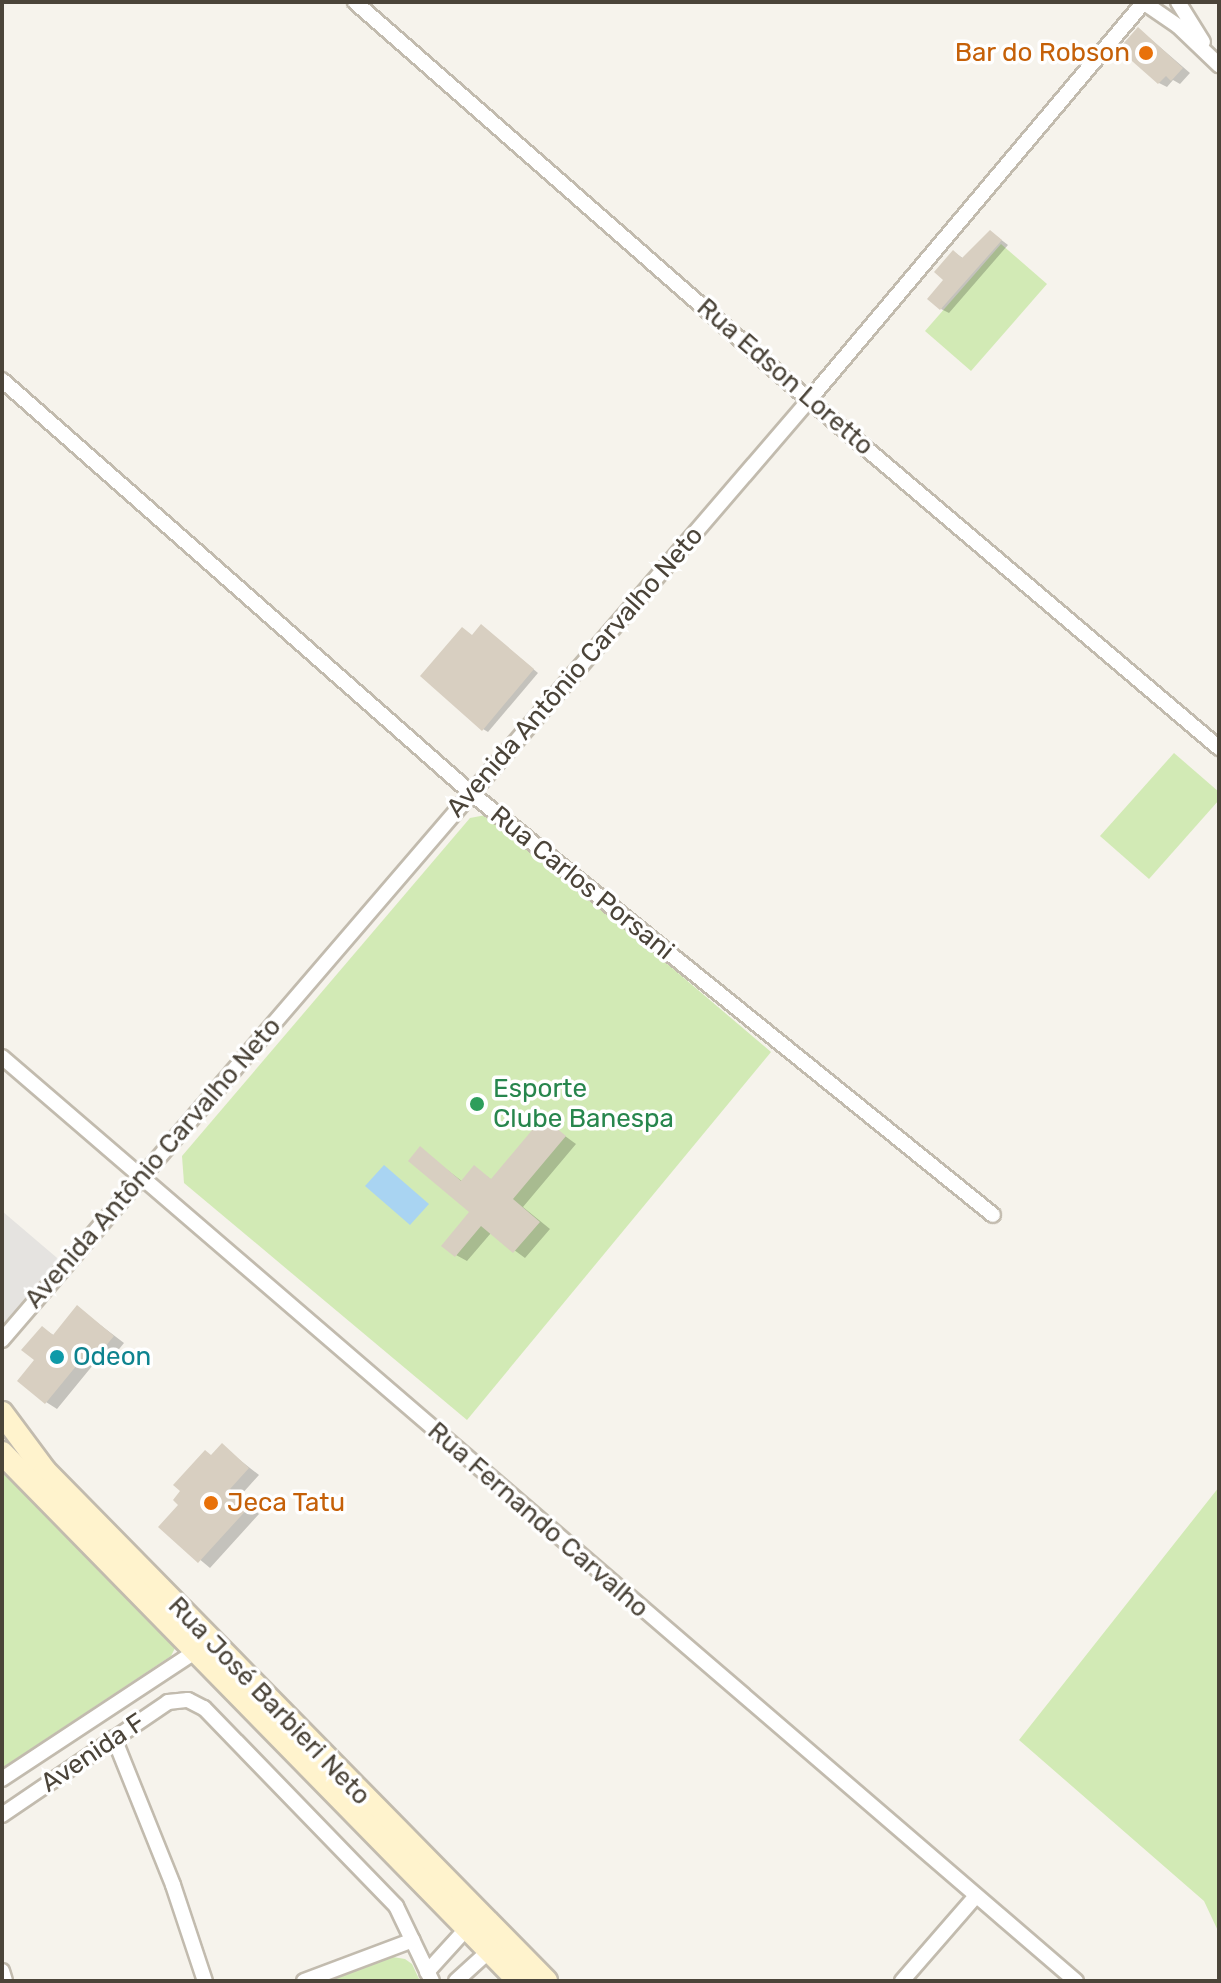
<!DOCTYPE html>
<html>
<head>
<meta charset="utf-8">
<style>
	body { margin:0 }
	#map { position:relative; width:1221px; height:1983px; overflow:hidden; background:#f6f3ec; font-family:Rubik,sans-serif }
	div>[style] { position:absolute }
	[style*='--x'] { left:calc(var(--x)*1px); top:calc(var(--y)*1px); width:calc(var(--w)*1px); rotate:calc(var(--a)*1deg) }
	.green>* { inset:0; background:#d2eab5 }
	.parking>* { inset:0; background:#e5e3e0 }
	.water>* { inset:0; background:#a9d4f2 }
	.shadow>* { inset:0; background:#0003 }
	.building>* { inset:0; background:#d8cfc1 }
	.roads { filter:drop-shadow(2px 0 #c2bbae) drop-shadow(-2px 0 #c2bbae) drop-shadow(0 2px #c2bbae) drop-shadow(0 -2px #c2bbae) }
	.minor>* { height:14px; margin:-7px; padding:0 7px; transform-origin:7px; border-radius:7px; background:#fff }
	.secondary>* { height:22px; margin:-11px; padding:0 11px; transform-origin:11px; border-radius:11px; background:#fff3cd }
	.dots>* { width:22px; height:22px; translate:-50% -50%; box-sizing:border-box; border:4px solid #fff; border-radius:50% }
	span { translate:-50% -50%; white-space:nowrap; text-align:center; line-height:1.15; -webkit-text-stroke:7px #fff; paint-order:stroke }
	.food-label { font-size:26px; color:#c56008 }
	.right { translate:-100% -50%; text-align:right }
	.left { translate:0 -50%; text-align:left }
	.street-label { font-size:26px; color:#4b4439 }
	.leisure-label { font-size:26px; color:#27864d }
	.culture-label { font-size:26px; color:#0d838f }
	.frame { position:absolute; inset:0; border:4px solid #4b4439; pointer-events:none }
</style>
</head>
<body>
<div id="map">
	<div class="green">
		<i style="clip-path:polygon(1001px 244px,1047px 284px,971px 371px,925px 331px)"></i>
		<i style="clip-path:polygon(1174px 753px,1219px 792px,1219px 800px,1149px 879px,1100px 836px)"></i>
		<i style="clip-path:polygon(491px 814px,771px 1052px,467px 1420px,184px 1183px,182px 1156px,470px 818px)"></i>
		<i style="clip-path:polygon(2px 1463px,176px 1646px,171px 1656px,2px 1768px)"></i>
		<i style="clip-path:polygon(1219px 1487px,1219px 1933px,1204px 1901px,1019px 1740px)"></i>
		<i style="clip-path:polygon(387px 1956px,405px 1959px,412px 1964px,420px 1981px,319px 1981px)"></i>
	</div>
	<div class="parking">
		<i style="clip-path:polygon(2px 1211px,63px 1263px,2px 1330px)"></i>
	</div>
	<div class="water">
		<i style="clip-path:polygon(384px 1165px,429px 1204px,410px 1225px,365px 1186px)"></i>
	</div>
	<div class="shadow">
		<i style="clip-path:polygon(1139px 29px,1190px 73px,1180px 84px,1173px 80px,1167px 87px,1159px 83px)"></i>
		<i style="clip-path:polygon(991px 232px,1008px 245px,949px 313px,941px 309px,954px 252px,964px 259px)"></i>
		<i style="clip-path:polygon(487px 630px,538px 673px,488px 732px,483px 729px,473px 637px)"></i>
		<i style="clip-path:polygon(543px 1120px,576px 1144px,523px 1207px,550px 1229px,525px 1258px,491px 1233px,467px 1261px,456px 1255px,472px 1212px,420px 1149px,463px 1182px,475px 1168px,492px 1180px)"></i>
		<i style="clip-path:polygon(78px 1308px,124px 1343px,111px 1359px,102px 1354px,57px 1409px,46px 1402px,37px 1360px,42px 1328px,55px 1336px)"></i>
		<i style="clip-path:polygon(222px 1446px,259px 1475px,240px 1496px,259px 1514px,210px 1568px,161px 1527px,181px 1505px)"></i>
	</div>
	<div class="building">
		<i style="clip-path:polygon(1138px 27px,1183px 68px,1171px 81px,1166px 76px,1158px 84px,1124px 54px,1128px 49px,1123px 44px)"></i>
		<i style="clip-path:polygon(990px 230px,1002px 240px,940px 310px,927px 299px,943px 280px,934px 272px,953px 250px,962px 258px)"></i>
		<i style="clip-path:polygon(481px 624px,534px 669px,482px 731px,420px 676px,462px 627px,472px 635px)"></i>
		<i style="clip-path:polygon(543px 1117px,566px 1136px,513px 1199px,540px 1222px,513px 1253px,481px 1226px,455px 1257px,441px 1246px,469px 1212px,408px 1161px,420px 1146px,461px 1181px,474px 1165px,491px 1179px)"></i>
		<i style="clip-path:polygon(77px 1305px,114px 1336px,99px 1354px,91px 1348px,45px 1404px,17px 1381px,34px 1360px,21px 1350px,42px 1326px,53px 1335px)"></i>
		<i style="clip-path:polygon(222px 1443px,249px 1468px,230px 1489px,250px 1506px,198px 1563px,158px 1527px,178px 1505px,173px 1500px,180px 1491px,173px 1485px,205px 1450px,211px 1455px)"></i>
	</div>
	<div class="roads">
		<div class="minor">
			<i style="--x:355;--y:2;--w:604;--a:41.24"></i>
			<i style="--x:809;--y:400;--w:538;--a:40.32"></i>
			<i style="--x:1143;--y:2;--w:42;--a:34.4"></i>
			<i style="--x:1178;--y:26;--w:57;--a:43.6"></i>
			<i style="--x:1178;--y:2;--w:47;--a:58"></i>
			<i style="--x:2;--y:380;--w:625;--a:41.37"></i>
			<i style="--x:471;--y:793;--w:671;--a:38.95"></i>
			<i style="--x:2;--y:1057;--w:1417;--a:40.71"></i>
			<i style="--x:2;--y:1340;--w:1239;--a:-49.35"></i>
			<i style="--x:809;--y:400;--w:520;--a:-49.91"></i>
			<i style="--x:114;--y:1738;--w:158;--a:68.1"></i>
			<i style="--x:173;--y:1885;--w:101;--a:71.6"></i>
			<i style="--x:2;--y:1779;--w:232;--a:-33.4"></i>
			<i style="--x:2;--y:1815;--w:201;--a:-34.2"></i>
			<i style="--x:168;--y:1702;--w:20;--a:-6"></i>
			<i style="--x:188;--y:1700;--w:18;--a:27"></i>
			<i style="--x:204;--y:1708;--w:276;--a:45.9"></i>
			<i style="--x:396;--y:1906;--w:83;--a:64.4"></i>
			<i style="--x:2;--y:1971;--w:10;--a:73"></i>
			<i style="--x:427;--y:1972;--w:61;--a:-47.7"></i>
			<i style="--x:304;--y:1981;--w:116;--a:-20.6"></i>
			<i style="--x:456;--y:1981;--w:45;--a:-42.3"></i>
			<i style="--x:902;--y:1981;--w:111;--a:-49"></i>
		</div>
		<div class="secondary">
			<i style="--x:2;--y:1413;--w:72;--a:53.4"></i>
			<i style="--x:45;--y:1471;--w:715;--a:45.51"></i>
			<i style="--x:2;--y:1453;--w:739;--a:45.6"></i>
		</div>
	</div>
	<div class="dots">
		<i style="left:1146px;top:53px;background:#e8710a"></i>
		<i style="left:477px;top:1104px;background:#2e9e5b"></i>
		<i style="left:57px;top:1357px;background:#0f9aa8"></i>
		<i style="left:211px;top:1503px;background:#e8710a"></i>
	</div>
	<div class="food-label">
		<span class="right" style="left:1130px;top:53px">Bar do Robson</span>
		<span class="left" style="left:227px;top:1503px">Jeca Tatu</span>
	</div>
	<div class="street-label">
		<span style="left:785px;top:377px;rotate:41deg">Rua Edson Loretto</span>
		<span style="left:575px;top:672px;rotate:-49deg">Avenida Antônio Carvalho Neto</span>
		<span style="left:582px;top:883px;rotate:39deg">Rua Carlos Porsani</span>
		<span style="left:153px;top:1163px;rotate:-49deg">Avenida Antônio Carvalho Neto</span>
		<span style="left:538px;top:1520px;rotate:41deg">Rua Fernando Carvalho</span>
		<span style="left:269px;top:1701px;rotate:46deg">Rua José Barbieri Neto</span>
		<span style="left:93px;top:1753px;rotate:-34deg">Avenida F</span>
	</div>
	<div class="leisure-label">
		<span class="left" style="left:493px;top:1104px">Esporte<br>Clube Banespa</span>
	</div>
	<div class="culture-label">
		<span class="left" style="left:73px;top:1357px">Odeon</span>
	</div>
	<div class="frame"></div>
</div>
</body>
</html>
